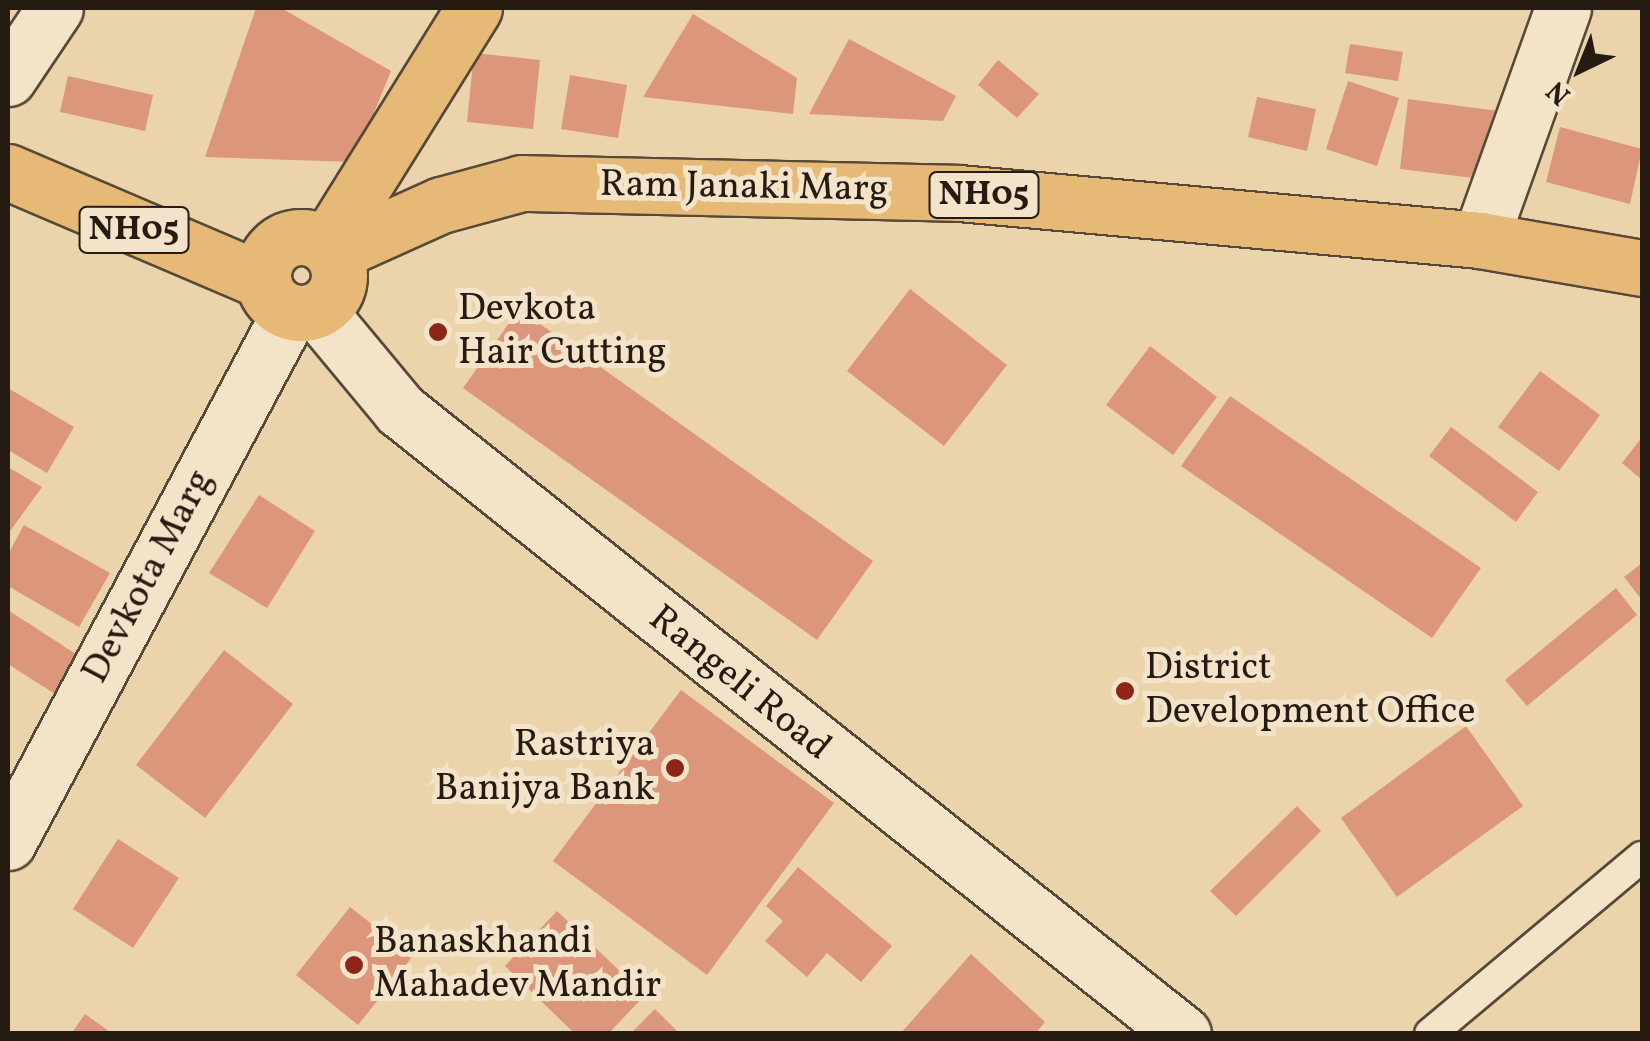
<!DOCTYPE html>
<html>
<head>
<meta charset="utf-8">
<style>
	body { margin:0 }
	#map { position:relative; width:1650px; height:1041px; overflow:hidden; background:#ebd4ac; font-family:Vollkorn,serif }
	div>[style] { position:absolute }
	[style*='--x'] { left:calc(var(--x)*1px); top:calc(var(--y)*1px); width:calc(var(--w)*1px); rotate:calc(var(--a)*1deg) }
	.building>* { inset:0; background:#dc967b }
	.roads { filter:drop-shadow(2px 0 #564938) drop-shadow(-2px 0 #564938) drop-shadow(0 2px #564938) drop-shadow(0 -2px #564938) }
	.service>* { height:30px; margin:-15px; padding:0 15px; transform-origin:15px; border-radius:15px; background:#f2e3c9 }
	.minor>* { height:55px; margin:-27.5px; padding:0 27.5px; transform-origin:27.5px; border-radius:27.5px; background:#f2e3c9 }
	.tertiary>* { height:55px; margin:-27.5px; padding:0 27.5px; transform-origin:27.5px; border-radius:27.5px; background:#f2e3c9 }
	.secondary>* { height:55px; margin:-27.5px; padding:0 27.5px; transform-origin:27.5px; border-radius:27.5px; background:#f2e3c9 }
	.primary>* { height:55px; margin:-27.5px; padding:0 27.5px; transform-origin:27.5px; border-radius:27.5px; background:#e6ba76 }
	.primary>.ring { margin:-27.5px; padding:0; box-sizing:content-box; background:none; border:55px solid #e6ba76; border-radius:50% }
	.dots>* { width:28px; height:28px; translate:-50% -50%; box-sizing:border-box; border:5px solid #f2e3c9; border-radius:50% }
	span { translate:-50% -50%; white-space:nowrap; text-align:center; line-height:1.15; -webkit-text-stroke:10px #f2e3c9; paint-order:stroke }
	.shield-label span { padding:2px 8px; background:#f2e3c9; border:2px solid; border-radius:8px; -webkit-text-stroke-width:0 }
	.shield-label { font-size:35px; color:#251b11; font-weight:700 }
	.street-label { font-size:38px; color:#251b11 }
	.poi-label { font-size:38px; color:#251b11 }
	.left { translate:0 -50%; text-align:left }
	.right { translate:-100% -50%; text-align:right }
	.frame { position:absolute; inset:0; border:10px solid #251b11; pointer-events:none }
	.north { position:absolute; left:1530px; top:20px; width:100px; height:100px; -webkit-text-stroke:8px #f2e3c9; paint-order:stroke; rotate:223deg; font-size:28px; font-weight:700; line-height:40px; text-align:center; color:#251b11 }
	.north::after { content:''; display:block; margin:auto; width:35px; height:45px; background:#251b11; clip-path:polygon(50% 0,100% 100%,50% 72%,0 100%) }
</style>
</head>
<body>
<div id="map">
	<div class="building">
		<i style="clip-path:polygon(256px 8px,281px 8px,391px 71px,354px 162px,205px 157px)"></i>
		<i style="clip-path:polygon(693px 14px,797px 78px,793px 114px,643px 97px)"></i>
		<i style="clip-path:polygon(849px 39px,956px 96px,943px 121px,809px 114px)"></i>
		<i style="clip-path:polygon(1350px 44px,1403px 52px,1398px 81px,1345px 73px)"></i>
		<i style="clip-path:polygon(474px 53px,540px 60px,533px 129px,467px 122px)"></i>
		<i style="clip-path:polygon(998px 60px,1039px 94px,1017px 118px,978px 85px)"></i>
		<i style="clip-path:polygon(570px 75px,627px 85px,618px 138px,561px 129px)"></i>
		<i style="clip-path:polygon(68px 76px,153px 95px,145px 131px,60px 112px)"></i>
		<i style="clip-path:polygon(1348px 81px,1399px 98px,1377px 166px,1326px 149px)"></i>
		<i style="clip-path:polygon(1257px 97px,1316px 109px,1307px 151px,1248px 137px)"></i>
		<i style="clip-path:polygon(1408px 99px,1498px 111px,1490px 180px,1400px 169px)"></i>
		<i style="clip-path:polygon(1560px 127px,1642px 149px,1630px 204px,1546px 182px)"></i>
		<i style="clip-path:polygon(910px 289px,1007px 365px,944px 446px,847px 371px)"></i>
		<i style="clip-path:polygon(519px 309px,873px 561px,817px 640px,463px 388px)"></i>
		<i style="clip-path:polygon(1150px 346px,1217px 397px,1173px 455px,1106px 405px)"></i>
		<i style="clip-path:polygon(1540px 371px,1600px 415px,1559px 471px,1498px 427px)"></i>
		<i style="clip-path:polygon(8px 388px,74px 427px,47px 473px,8px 450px)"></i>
		<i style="clip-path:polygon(1230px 396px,1481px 568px,1432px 638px,1181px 466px)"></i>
		<i style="clip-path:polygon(1451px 427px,1538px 492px,1516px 522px,1429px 456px)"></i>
		<i style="clip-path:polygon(1642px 437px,1642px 480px,1622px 463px)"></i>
		<i style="clip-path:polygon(8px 467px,42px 487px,8px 534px)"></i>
		<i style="clip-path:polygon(259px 495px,315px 531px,267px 608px,209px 573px)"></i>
		<i style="clip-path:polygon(24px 525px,110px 573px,79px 627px,8px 586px,8px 554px)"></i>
		<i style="clip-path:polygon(1642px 563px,1642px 600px,1624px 577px)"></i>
		<i style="clip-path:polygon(1616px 588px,1637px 615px,1527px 706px,1505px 680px)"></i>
		<i style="clip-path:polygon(8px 610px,82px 658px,58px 696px,8px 664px)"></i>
		<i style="clip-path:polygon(224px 650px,293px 704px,205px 818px,136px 765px)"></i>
		<i style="clip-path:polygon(681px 690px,834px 803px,707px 975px,553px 861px)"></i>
		<i style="clip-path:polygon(1466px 726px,1523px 806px,1397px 897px,1341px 818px)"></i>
		<i style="clip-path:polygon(1297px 806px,1321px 831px,1236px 916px,1210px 891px)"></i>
		<i style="clip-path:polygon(118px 839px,179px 878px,133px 948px,73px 909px)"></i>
		<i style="clip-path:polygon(798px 867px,892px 946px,861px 982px,827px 953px,807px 977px,765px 941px,783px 921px,766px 906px)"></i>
		<i style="clip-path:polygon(350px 907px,413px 956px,358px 1025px,296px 975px)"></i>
		<i style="clip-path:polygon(557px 911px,645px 995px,608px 1034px,575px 1034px,505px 966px)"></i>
		<i style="clip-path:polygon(971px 954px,1045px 1022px,1035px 1034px,900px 1034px)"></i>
		<i style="clip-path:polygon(655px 1009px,680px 1034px,630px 1034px)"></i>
		<i style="clip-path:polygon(85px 1014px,113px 1034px,71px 1034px)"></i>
	</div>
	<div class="roads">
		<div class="service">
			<i style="--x:1430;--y:1034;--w:276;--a:-39.9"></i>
		</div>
		<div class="minor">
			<i style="--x:8;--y:78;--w:84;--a:-56.1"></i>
			<i style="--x:1480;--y:240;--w:246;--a:-70.3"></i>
		</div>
		<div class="tertiary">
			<i style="--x:8;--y:842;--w:600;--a:-61.98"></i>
		</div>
		<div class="secondary">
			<i style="--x:317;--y:310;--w:130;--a:50.3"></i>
			<i style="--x:400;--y:410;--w:1001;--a:38.55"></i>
		</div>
		<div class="primary">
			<i style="--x:8;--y:172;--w:277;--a:23.1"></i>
			<i class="ring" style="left:263px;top:237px;width:21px;height:21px"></i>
			<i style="--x:326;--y:246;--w:280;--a:-58.1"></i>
			<i style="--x:334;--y:253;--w:117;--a:-24.2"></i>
			<i style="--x:441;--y:205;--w:84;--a:-15.2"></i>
			<i style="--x:522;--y:183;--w:437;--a:1.3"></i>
			<i style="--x:959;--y:193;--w:523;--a:5.15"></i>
			<i style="--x:1480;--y:240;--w:164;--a:9.8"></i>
		</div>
	</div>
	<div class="dots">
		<i style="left:438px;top:332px;background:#8f2418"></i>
		<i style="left:1125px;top:691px;background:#8f2418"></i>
		<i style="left:675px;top:768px;background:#8f2418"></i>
		<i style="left:354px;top:965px;background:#8f2418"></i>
	</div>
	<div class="shield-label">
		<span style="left:984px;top:195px">NH05</span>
		<span style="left:134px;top:230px">NH05</span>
	</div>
	<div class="street-label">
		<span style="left:744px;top:188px;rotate:1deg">Ram Janaki Marg</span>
		<span style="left:149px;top:577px;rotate:-62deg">Devkota Marg</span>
		<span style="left:739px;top:684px;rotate:39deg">Rangeli Road</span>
	</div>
	<div class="poi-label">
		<span class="left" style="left:458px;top:332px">Devkota<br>Hair Cutting</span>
		<span class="left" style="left:1145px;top:691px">District<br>Development Office</span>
		<span class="right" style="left:655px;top:768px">Rastriya<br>Banijya Bank</span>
		<span class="left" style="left:374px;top:965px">Banaskhandi<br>Mahadev Mandir</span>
	</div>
	<div class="frame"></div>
	<div class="north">N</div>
</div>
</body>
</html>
